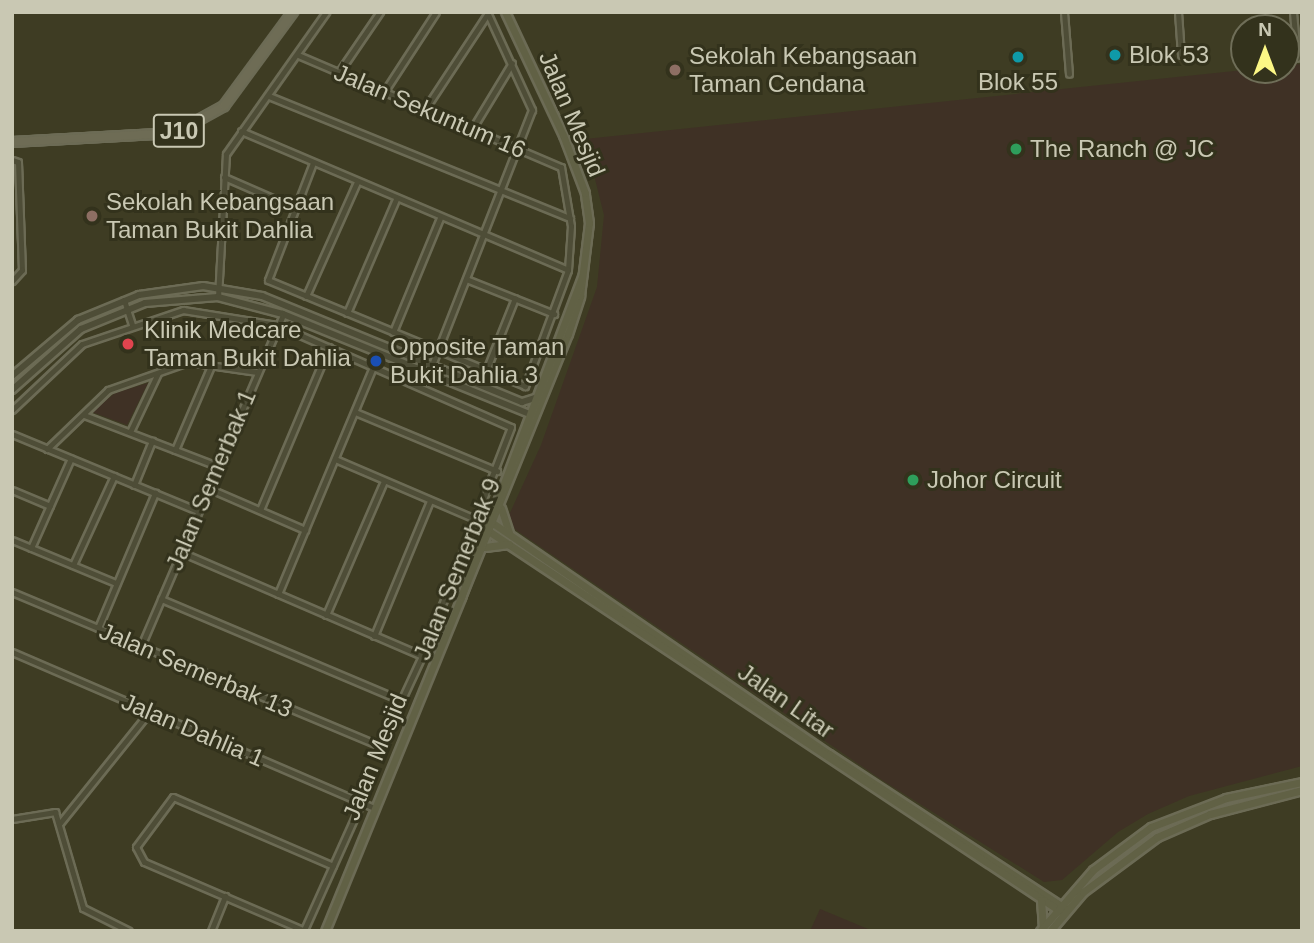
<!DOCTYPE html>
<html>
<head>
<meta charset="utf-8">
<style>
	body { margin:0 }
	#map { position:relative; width:1314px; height:943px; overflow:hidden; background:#3e3c23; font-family:Arial,sans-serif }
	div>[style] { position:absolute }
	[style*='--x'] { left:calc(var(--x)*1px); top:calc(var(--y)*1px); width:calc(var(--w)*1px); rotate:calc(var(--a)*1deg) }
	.green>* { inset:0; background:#3f3125 }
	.roads { filter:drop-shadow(2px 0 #6c6b55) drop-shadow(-2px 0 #6c6b55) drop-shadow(0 2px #6c6b55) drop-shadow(0 -2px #6c6b55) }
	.minor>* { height:5px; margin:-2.5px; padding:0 2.5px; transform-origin:2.5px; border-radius:2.5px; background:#4e4d37 }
	.tertiary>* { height:6px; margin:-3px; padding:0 3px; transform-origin:3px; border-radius:3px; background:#4e4d37 }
	.secondary>* { height:7px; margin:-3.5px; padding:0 3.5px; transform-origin:3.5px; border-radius:3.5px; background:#616145 }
	.primary>* { height:8px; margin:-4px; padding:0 4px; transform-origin:4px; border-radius:4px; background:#6e6c55 }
	.dots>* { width:19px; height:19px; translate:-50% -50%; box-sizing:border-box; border:4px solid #33321c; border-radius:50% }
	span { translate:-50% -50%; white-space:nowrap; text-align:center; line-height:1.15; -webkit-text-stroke:6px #33321c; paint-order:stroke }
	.shield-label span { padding:2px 5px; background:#33321c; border:2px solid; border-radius:5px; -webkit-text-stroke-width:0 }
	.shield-label { font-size:23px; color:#c9c8b3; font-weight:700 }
	.poi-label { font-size:24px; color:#c9c8b3 }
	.left { translate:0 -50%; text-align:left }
	.street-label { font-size:24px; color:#c9c8b3 }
	.frame { position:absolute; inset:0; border:14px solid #c9c8b3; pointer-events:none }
	.north { position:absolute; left:1230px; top:14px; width:70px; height:70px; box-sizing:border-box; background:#33321c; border:2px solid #6f6e58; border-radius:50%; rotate:0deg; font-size:19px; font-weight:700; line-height:28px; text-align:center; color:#c9c8b3 }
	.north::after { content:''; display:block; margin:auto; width:24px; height:32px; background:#fcf785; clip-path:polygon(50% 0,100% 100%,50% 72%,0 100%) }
</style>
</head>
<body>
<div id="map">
	<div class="green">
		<i style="clip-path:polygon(1302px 64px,1302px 766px,1189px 796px,1148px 814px,1118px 832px,1062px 880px,1044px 882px,882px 780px,513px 528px,509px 515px,541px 445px,597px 287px,604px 215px,585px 139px,1244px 70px,1286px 70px,1286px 65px)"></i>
		<i style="clip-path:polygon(148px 383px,127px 425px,92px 412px,115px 393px)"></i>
		<i style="clip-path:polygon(820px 909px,873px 931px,810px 931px)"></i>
	</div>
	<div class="roads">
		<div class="minor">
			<i style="--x:1064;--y:12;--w:62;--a:85.4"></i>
			<i style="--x:1178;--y:12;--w:43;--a:86"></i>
			<i style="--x:1293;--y:12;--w:46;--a:85"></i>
			<i style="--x:298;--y:55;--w:286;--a:23.1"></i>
			<i style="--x:561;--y:167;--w:60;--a:80.4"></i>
			<i style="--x:571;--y:226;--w:44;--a:93.9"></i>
			<i style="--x:568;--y:270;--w:124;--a:110.3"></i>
			<i style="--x:525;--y:386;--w:278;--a:-157.6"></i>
			<i style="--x:268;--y:280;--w:125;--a:-69"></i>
			<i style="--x:339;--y:72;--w:73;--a:-55.7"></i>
			<i style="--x:384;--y:92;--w:95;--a:-57"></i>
			<i style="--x:269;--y:96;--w:325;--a:22.1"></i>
			<i style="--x:425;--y:109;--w:115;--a:-56.7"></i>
			<i style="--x:472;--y:129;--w:77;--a:-58.8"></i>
			<i style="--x:241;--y:131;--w:355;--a:23"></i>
			<i style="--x:12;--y:160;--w:6;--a:18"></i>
			<i style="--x:18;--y:162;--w:108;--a:87.9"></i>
			<i style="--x:22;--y:270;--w:15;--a:132"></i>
			<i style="--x:224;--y:177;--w:77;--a:23.6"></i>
			<i style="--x:466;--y:279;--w:95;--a:21.7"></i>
			<i style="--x:306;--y:296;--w:125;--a:-65.9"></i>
			<i style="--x:218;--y:297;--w:143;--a:-86.8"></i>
			<i style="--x:226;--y:154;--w:174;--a:-54.8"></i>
			<i style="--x:124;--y:300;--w:26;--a:72"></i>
			<i style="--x:347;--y:313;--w:124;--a:-66.7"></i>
			<i style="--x:393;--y:332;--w:123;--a:-67.6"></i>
			<i style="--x:432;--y:365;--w:274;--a:-68.6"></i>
			<i style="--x:532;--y:110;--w:108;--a:-114.7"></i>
			<i style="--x:487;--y:368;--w:75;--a:-68.2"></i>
			<i style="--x:12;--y:410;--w:96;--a:-43.3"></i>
			<i style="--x:82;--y:344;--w:107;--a:-18.6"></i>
			<i style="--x:183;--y:310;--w:95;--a:9.1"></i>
			<i style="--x:277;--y:325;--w:255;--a:23.6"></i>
			<i style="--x:511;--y:427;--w:246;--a:111.2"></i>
			<i style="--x:422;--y:656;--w:99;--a:115"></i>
			<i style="--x:380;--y:746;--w:399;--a:-157.3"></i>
			<i style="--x:355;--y:412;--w:154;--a:22.6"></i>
			<i style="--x:84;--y:415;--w:142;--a:21"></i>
			<i style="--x:130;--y:432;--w:65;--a:-64.6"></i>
			<i style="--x:12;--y:434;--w:201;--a:22.5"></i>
			<i style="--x:47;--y:449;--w:85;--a:-44"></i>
			<i style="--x:108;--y:390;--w:85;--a:-19.3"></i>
			<i style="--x:188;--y:362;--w:70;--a:8.2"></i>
			<i style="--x:175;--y:450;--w:91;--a:-66.8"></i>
			<i style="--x:335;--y:459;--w:155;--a:23.2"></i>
			<i style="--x:134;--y:485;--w:48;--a:-67.8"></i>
			<i style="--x:208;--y:488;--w:106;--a:23.4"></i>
			<i style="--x:12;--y:490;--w:41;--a:22.8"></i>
			<i style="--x:260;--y:510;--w:177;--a:-67.1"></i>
			<i style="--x:12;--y:540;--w:113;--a:22.5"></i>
			<i style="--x:31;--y:548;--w:98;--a:-66"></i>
			<i style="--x:181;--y:552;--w:262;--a:23.3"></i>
			<i style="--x:73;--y:565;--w:98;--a:-65.3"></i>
			<i style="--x:278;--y:594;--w:246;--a:-67.3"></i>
			<i style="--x:161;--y:599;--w:262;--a:22.9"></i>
			<i style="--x:326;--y:615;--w:146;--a:-66.6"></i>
			<i style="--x:98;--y:628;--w:147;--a:-67.1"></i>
			<i style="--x:374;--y:636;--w:146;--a:-67.5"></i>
			<i style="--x:141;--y:646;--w:361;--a:-66.8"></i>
			<i style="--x:12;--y:652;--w:395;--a:23.3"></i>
			<i style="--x:12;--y:819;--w:44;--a:-9.2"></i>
			<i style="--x:55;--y:812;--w:100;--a:73.7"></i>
			<i style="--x:83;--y:908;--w:51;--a:26.6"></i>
			<i style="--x:60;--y:823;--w:144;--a:-51.2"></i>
			<i style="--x:304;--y:930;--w:139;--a:-65.8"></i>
			<i style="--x:211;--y:931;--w:38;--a:-68"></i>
			<i style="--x:305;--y:931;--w:175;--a:-156.8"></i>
			<i style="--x:144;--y:862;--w:17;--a:-118"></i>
			<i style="--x:136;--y:847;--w:62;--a:-53.5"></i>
			<i style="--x:173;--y:797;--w:174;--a:23.3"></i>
		</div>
		<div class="tertiary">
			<i style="--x:12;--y:376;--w:87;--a:-40.3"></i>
			<i style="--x:78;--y:320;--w:66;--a:-22.3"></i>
			<i style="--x:139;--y:295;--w:65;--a:-8"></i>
			<i style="--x:203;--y:286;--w:60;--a:9.6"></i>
			<i style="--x:262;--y:296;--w:281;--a:22.2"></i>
			<i style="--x:522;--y:402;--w:14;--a:-17"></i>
			<i style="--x:12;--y:390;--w:92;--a:-41.5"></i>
			<i style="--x:81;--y:329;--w:69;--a:-22.1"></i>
			<i style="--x:145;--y:303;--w:73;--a:-4.7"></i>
			<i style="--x:218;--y:297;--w:67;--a:14.7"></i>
			<i style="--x:283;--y:314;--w:269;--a:22.1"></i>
		</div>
		<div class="secondary">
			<i style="--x:501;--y:508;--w:26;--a:72"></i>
			<i style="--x:487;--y:519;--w:415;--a:34.5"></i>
			<i style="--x:829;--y:754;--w:283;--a:33.2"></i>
			<i style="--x:484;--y:528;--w:695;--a:33.62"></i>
			<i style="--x:485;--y:547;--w:24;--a:-7"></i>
			<i style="--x:461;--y:597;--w:284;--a:-67.9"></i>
			<i style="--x:568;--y:334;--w:40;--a:-72"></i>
			<i style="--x:580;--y:296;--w:74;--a:-83"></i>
			<i style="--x:589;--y:223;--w:30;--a:-98"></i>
			<i style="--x:585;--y:193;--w:62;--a:-110.8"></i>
			<i style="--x:563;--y:135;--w:136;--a:-115.2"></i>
			<i style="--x:1041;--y:900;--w:26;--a:86"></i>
			<i style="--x:325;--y:931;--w:361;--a:-67.8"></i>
			<i style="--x:461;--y:597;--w:342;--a:-69.3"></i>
			<i style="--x:1040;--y:931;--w:81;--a:-49"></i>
			<i style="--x:1093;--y:870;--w:72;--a:-36.6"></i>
			<i style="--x:1151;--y:827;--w:80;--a:-21.1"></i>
			<i style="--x:1226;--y:798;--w:78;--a:-11.9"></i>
			<i style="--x:1050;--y:931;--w:51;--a:-49.8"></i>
			<i style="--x:1083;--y:892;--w:92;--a:-36.6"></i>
			<i style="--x:1157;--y:837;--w:58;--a:-23.5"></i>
			<i style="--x:1210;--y:814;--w:95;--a:-14.6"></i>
		</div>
		<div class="primary">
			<i style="--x:12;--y:142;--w:163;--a:-3.2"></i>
			<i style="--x:175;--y:133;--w:56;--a:-28.9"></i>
			<i style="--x:224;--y:106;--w:117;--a:-53.7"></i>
		</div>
	</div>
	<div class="dots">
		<i style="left:1115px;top:55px;background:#0f9aa8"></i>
		<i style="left:1018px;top:57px;background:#0f9aa8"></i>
		<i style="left:675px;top:70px;background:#8d6e63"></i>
		<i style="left:1016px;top:149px;background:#2e9e5b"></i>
		<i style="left:92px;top:216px;background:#8d6e63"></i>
		<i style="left:128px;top:344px;background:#e0444e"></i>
		<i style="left:376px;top:361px;background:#1a4fb4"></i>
		<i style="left:913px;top:480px;background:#2e9e5b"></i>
	</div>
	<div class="shield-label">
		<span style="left:179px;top:131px">J10</span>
	</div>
	<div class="poi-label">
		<span class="left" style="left:1129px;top:55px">Blok 53</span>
		<span class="left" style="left:689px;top:70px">Sekolah Kebangsaan<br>Taman Cendana</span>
		<span style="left:1018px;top:82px">Blok 55</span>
		<span class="left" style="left:1030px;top:149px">The Ranch @ JC</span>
		<span class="left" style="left:106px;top:216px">Sekolah Kebangsaan<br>Taman Bukit Dahlia</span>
		<span class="left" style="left:144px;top:344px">Klinik Medcare<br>Taman Bukit Dahlia</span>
		<span class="left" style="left:390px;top:361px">Opposite Taman<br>Bukit Dahlia 3</span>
		<span class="left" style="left:927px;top:480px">Johor Circuit</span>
	</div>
	<div class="street-label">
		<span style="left:430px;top:111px;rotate:23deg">Jalan Sekuntum 16</span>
		<span style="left:572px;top:114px;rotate:67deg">Jalan Mesjid</span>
		<span style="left:211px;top:480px;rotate:-67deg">Jalan Semerbak 1</span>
		<span style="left:457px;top:569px;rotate:-68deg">Jalan Semerbak 9</span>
		<span style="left:196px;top:670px;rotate:23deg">Jalan Semerbak 13</span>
		<span style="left:786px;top:701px;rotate:35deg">Jalan Litar</span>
		<span style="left:193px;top:730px;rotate:23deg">Jalan Dahlia 1</span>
		<span style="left:375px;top:757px;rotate:-68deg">Jalan Mesjid</span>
	</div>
	<div class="frame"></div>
	<div class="north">N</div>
</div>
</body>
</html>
